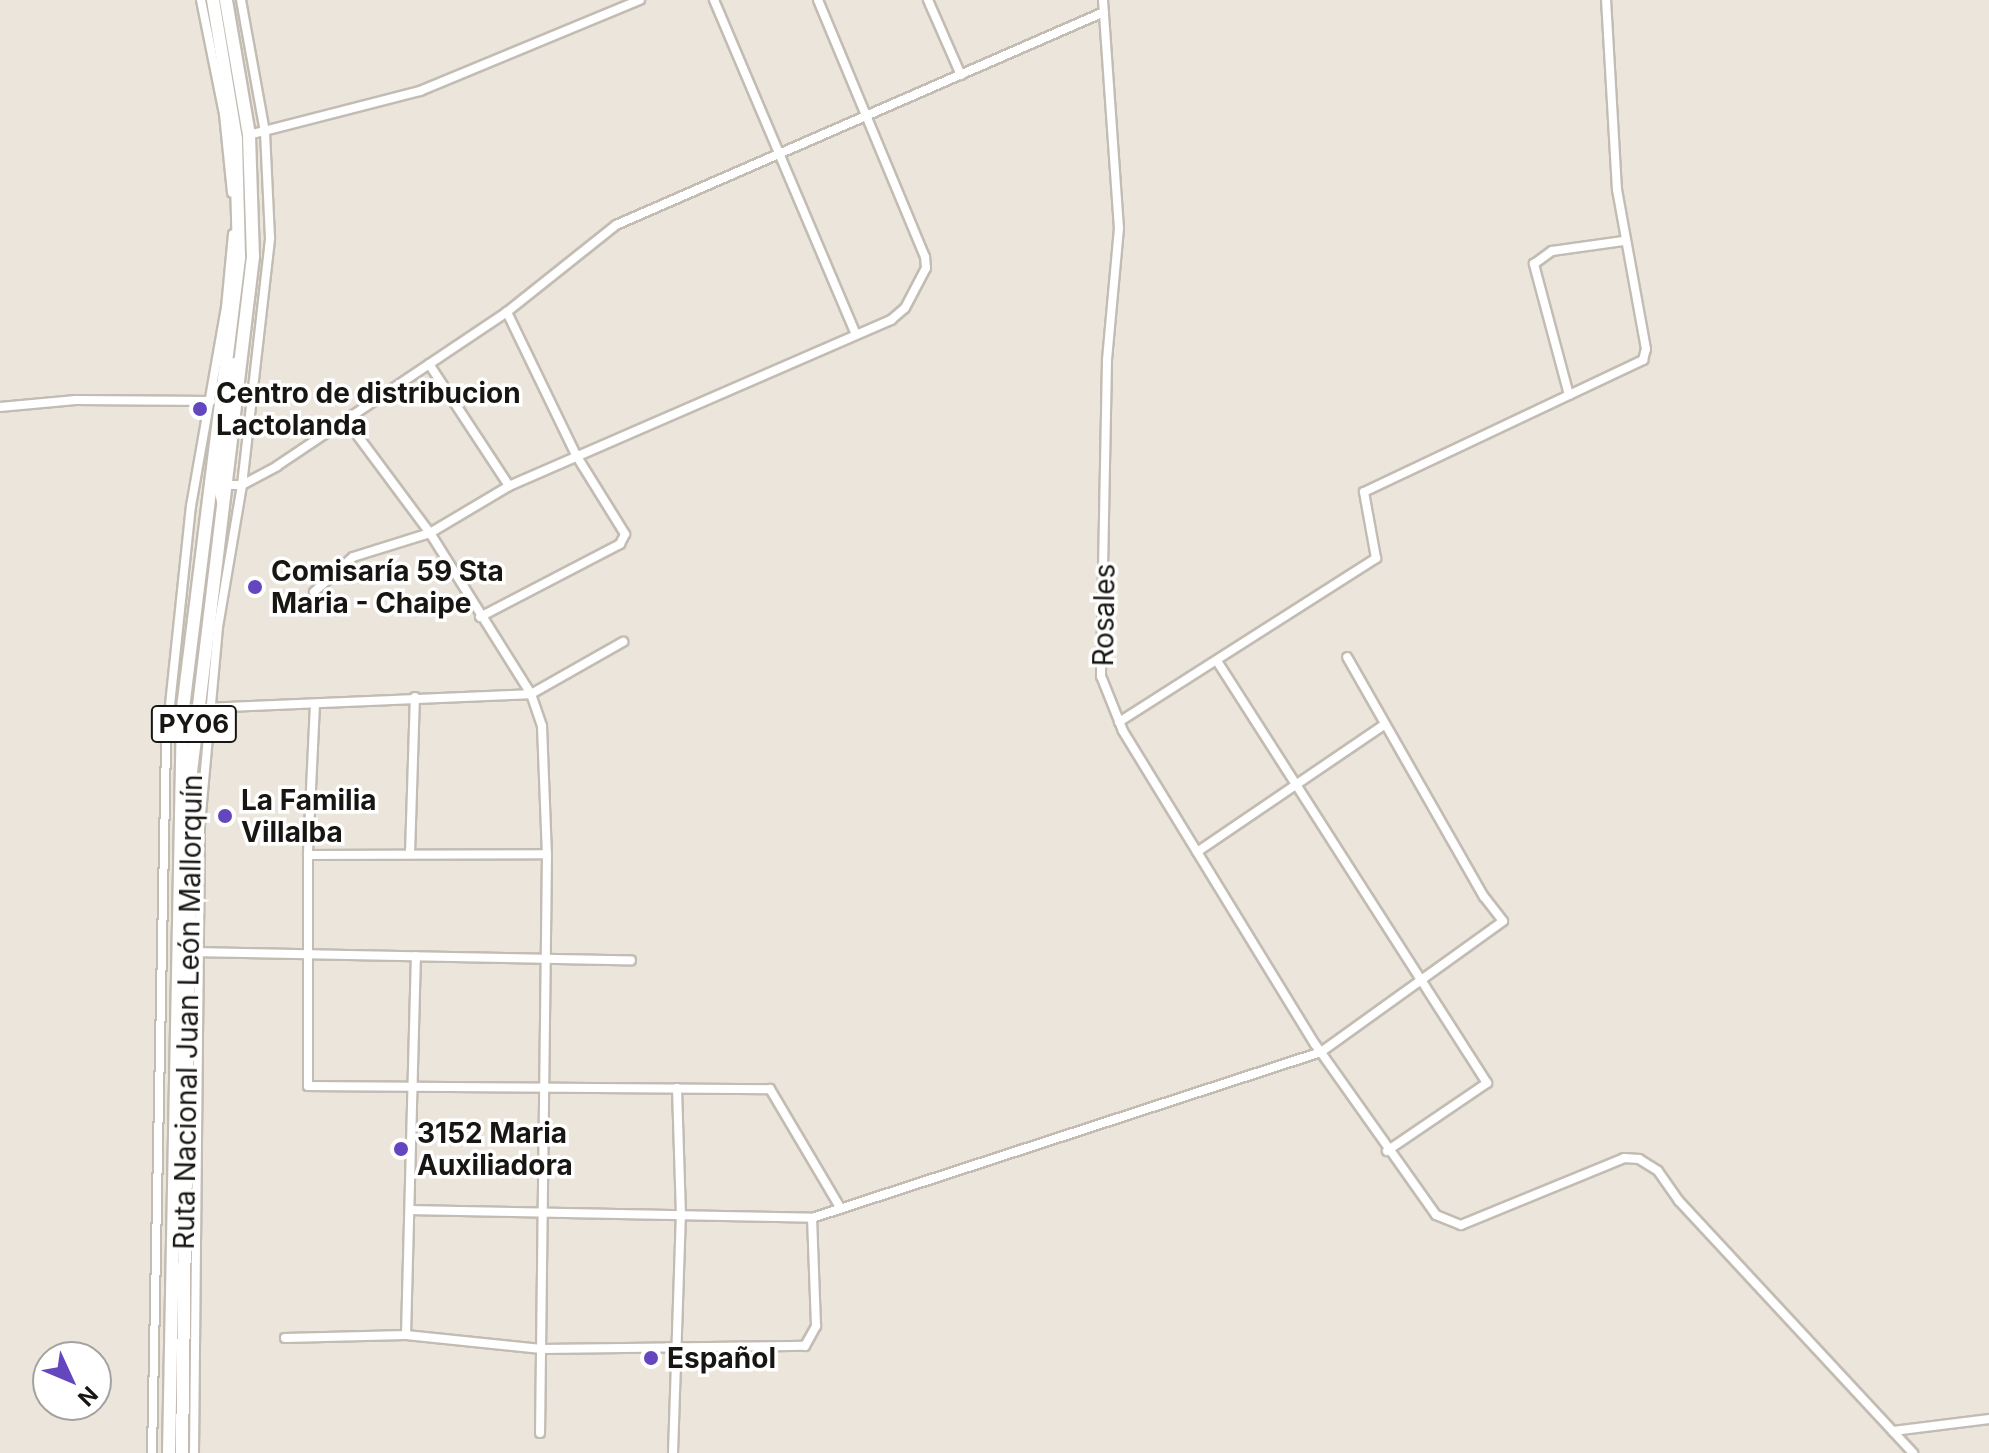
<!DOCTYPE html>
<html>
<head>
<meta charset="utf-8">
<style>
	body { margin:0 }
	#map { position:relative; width:1989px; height:1453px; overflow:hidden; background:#ebe5dc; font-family:Inter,sans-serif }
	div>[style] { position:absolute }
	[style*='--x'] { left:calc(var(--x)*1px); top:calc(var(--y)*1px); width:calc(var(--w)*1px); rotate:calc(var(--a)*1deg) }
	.roads { filter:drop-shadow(2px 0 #c2bcb3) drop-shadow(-2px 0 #c2bcb3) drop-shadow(0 2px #c2bcb3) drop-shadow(0 -2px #c2bcb3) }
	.minor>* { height:8px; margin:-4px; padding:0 4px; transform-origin:4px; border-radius:4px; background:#fff }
	.trunk>* { height:12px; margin:-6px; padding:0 6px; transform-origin:6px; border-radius:6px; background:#fff }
	.dots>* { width:22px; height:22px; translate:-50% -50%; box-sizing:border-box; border:4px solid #fff; border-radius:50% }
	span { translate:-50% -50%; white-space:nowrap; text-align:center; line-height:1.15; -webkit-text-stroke:7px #fff; paint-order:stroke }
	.shield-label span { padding:2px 6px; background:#fff; border:2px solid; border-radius:6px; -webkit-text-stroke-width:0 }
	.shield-label { font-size:26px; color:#181612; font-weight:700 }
	.poi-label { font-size:28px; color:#181612; font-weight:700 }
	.left { translate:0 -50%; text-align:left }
	.street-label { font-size:28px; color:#181612 }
	.north { position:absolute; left:32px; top:1341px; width:80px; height:80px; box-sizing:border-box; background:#fff; border:2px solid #a3a2a0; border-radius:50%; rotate:134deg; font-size:22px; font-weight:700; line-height:32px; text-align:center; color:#181612 }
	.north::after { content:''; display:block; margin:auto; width:28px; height:36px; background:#6446bf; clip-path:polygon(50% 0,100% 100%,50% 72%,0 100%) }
</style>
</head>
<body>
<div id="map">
	<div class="roads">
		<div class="minor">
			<i style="--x:201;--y:0;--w:116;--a:78.6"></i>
			<i style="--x:224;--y:114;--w:79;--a:84.2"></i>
			<i style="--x:714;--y:0;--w:363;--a:67"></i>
			<i style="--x:928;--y:0;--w:82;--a:66.3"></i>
			<i style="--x:1103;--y:0;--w:229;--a:86"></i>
			<i style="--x:1119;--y:228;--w:134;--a:95.2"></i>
			<i style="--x:1107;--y:361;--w:315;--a:91.1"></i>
			<i style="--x:1101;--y:676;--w:59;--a:68.2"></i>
			<i style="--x:1123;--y:731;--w:367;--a:58.5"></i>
			<i style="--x:1315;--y:1044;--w:209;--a:54.7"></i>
			<i style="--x:1436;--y:1215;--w:27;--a:22"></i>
			<i style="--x:1461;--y:1225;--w:176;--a:-22.3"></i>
			<i style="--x:1624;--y:1158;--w:15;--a:4"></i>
			<i style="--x:1639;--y:1159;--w:22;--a:32"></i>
			<i style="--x:1658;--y:1171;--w:37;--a:55"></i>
			<i style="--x:1679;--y:1201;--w:344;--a:47.1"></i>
			<i style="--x:249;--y:135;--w:177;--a:-14.4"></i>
			<i style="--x:420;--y:91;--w:238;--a:-22.5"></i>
			<i style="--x:429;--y:364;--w:146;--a:56.7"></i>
			<i style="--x:1569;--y:395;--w:136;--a:-105"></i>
			<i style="--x:1534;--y:264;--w:22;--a:-36"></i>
			<i style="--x:1552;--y:251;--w:72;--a:-8"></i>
			<i style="--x:0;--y:407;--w:76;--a:-5.3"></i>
			<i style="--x:76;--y:400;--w:135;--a:0.4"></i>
			<i style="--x:346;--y:420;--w:141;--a:53.4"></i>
			<i style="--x:430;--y:533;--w:190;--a:57.9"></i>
			<i style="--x:531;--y:694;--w:34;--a:71"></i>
			<i style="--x:542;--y:726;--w:128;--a:87.8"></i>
			<i style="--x:547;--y:854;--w:579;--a:90.69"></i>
			<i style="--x:226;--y:485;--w:16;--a:0"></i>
			<i style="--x:242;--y:485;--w:40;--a:-28"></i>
			<i style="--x:277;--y:466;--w:277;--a:-33.8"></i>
			<i style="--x:507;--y:312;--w:139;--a:-38.6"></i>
			<i style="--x:616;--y:225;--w:532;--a:-23.58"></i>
			<i style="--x:221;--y:501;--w:13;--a:-103"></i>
			<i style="--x:218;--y:488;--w:88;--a:-84.8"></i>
			<i style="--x:226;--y:400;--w:39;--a:-77"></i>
			<i style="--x:314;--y:592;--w:52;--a:-41.9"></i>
			<i style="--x:353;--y:557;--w:81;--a:-17.3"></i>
			<i style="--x:430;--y:533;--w:92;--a:-30.7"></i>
			<i style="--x:509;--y:486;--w:417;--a:-23.5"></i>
			<i style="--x:891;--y:320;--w:18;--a:-41"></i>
			<i style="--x:905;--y:308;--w:45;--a:-62.3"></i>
			<i style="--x:926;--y:268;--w:11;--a:-95"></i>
			<i style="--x:925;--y:257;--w:278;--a:-112.6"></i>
			<i style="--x:480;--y:617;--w:158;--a:-27.5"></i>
			<i style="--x:620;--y:544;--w:11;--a:-63"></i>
			<i style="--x:625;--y:534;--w:93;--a:-121.8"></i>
			<i style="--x:576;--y:455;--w:159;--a:-115.8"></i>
			<i style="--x:1217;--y:661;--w:501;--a:57.39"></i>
			<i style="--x:1487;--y:1083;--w:121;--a:145.8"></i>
			<i style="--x:315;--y:704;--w:151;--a:92.7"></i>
			<i style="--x:308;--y:855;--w:231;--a:90"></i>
			<i style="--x:308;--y:1086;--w:462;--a:0.4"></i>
			<i style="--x:770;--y:1089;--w:139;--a:59.4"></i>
			<i style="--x:178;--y:709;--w:353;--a:-2.4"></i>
			<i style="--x:531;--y:694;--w:106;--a:-29.5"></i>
			<i style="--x:1119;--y:722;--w:305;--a:-32.5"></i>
			<i style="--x:1376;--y:558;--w:67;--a:-100.3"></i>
			<i style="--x:1364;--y:492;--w:309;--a:-25.3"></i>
			<i style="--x:1643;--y:360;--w:11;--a:-75"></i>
			<i style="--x:1646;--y:349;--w:162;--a:-100.3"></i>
			<i style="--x:1617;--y:190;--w:190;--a:-93.3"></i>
			<i style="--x:1197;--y:852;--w:227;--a:-34.2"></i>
			<i style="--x:410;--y:854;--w:157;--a:-88.2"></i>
			<i style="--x:308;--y:855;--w:239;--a:-0.2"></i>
			<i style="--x:196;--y:952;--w:435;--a:1.1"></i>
			<i style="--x:411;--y:1210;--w:401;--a:1.1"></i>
			<i style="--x:812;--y:1218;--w:535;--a:-18.06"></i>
			<i style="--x:1321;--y:1052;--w:224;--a:-35.7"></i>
			<i style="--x:1503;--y:921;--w:31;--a:-128"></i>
			<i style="--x:1484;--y:897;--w:276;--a:-119.7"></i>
			<i style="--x:406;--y:1335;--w:379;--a:-88.5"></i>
			<i style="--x:285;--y:1338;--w:121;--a:-1.4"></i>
			<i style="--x:406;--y:1335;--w:136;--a:5.9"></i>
			<i style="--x:541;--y:1349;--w:264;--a:-0.7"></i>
			<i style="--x:805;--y:1346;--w:23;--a:-61"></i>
			<i style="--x:816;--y:1326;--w:108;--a:-92.1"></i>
			<i style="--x:1893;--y:1431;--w:97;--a:-7.1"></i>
			<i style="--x:152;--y:1453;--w:710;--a:-88.87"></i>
			<i style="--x:166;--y:743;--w:238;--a:-84"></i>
			<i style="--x:191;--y:506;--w:201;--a:-80"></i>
			<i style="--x:226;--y:308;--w:74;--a:-84.6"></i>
			<i style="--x:194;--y:1453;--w:628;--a:-89.45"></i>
			<i style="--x:200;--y:825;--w:199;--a:-84.8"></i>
			<i style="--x:218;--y:627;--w:144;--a:-80.4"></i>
			<i style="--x:242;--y:485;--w:249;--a:-83.5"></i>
			<i style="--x:270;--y:238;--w:106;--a:-92.7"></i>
			<i style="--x:265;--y:132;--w:134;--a:-100.3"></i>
			<i style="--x:673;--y:1453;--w:237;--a:-88.1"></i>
			<i style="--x:681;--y:1216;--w:128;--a:-91.8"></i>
		</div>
		<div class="trunk">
			<i style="--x:169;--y:1453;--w:745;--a:-88.92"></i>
			<i style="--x:183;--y:708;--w:455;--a:-82.9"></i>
			<i style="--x:239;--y:256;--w:117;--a:-91.5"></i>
			<i style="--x:236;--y:139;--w:141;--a:-99.4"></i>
			<i style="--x:182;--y:1453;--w:681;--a:-89.24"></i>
			<i style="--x:191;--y:772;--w:519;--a:-83.14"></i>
			<i style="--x:253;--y:257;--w:122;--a:-91.9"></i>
			<i style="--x:249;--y:135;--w:137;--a:-99.7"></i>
		</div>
	</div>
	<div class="dots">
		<i style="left:200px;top:409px;background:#6446bf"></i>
		<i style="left:255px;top:587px;background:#6446bf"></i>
		<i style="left:225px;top:816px;background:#6446bf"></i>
		<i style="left:401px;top:1149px;background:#6446bf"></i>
		<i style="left:651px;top:1358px;background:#6446bf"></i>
	</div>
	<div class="shield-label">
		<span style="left:194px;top:724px">PY06</span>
	</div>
	<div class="poi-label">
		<span class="left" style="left:216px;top:409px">Centro de distribucion<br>Lactolanda</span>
		<span class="left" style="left:271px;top:587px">Comisaría 59 Sta<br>Maria - Chaipe</span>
		<span class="left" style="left:241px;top:816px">La Familia<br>Villalba</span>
		<span class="left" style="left:417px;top:1149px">3152 Maria<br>Auxiliadora</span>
		<span class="left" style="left:667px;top:1358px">Español</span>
	</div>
	<div class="street-label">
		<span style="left:1104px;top:615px;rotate:-89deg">Rosales</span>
		<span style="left:188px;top:1012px;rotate:-89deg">Ruta Nacional Juan León Mallorquín</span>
	</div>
	<div class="north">N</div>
</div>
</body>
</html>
